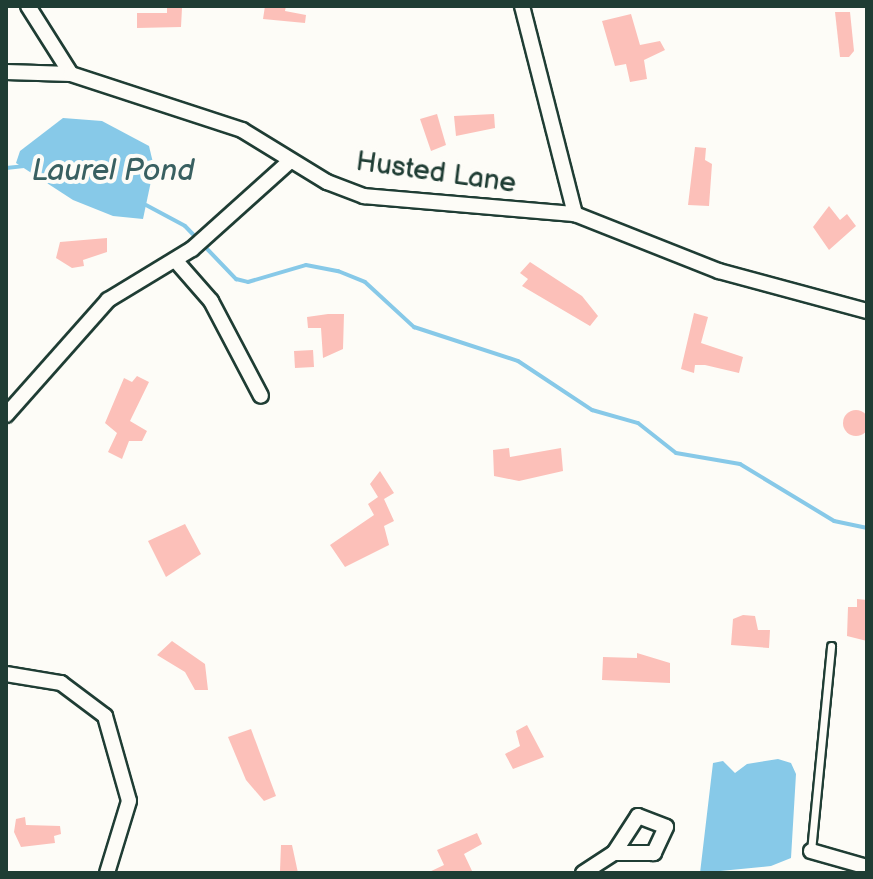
<!DOCTYPE html>
<html>
<head>
<meta charset="utf-8">
<style>
	body { margin:0 }
	#map { position:relative; width:873px; height:879px; overflow:hidden; background:#fdfcf7; font-family:"Balsamiq Sans",sans-serif }
	div>[style] { position:absolute }
	[style*='--x'] { left:calc(var(--x)*1px); top:calc(var(--y)*1px); width:calc(var(--w)*1px); rotate:calc(var(--a)*1deg) }
	.water>* { inset:0; background:#87c9e8 }
	.stream>* { height:4px; margin:-2px; padding:0 2px; transform-origin:2px; border-radius:2px; background:#87c9e8 }
	.building>* { inset:0; background:#fcc0b9 }
	.round { border-radius:50% }
	.roads { filter:drop-shadow(2px 0 #1f3d34) drop-shadow(-2px 0 #1f3d34) drop-shadow(0 2px #1f3d34) drop-shadow(0 -2px #1f3d34) }
	.lane>* { height:7px; margin:-3.5px; padding:0 3.5px; transform-origin:3.5px; border-radius:3.5px; background:#fdfcf7 }
	.street>* { height:14px; margin:-7px; padding:0 7px; transform-origin:7px; border-radius:7px; background:#fdfcf7 }
	span { translate:-50% -50%; white-space:nowrap; text-align:center; line-height:1.15; -webkit-text-stroke:8px #fdfcf7; paint-order:stroke }
	.street-label { font-size:28px; color:#1f3d34 }
	.water-label { font-size:30px; color:#396061; font-style:italic }
	.frame { position:absolute; inset:0; border:8px solid #1f3d34; pointer-events:none }
</style>
</head>
<body>
<div id="map">
	<div class="water">
		<i style="clip-path:polygon(63px 118px,102px 121px,149px 146px,154px 167px,143px 219px,113px 216px,73px 200px,16px 163px,20px 151px)"></i>
		<i style="clip-path:polygon(778px 759px,791px 763px,796px 774px,791px 858px,771px 866px,700px 873px,713px 763px,723px 761px,735px 773px,747px 764px)"></i>
	</div>
	<div class="stream">
		<i style="--x:6;--y:168;--w:18;--a:-6"></i>
		<i style="--x:146;--y:205;--w:44;--a:28.3"></i>
		<i style="--x:185;--y:226;--w:74;--a:46.1"></i>
		<i style="--x:236;--y:279;--w:12;--a:14"></i>
		<i style="--x:248;--y:282;--w:60;--a:-16.3"></i>
		<i style="--x:306;--y:265;--w:33;--a:11"></i>
		<i style="--x:338;--y:271;--w:29;--a:22"></i>
		<i style="--x:365;--y:282;--w:67;--a:42.6"></i>
		<i style="--x:414;--y:327;--w:109;--a:18.1"></i>
		<i style="--x:518;--y:361;--w:89;--a:33.5"></i>
		<i style="--x:592;--y:410;--w:48;--a:15.8"></i>
		<i style="--x:638;--y:423;--w:48;--a:38.3"></i>
		<i style="--x:676;--y:453;--w:65;--a:9.8"></i>
		<i style="--x:740;--y:464;--w:110;--a:31.2"></i>
		<i style="--x:834;--y:521;--w:34;--a:12"></i>
	</div>
	<div class="building">
		<i style="clip-path:polygon(265px 6px,286px 6px,285px 11px,306px 15px,305px 23px,263px 19px)"></i>
		<i style="clip-path:polygon(167px 7px,182px 8px,181px 27px,137px 28px,137px 13px,167px 13px)"></i>
		<i style="clip-path:polygon(835px 12px,850px 12px,854px 51px,849px 57px,840px 57px)"></i>
		<i style="clip-path:polygon(631px 14px,640px 45px,660px 41px,665px 50px,644px 60px,647px 79px,630px 82px,626px 64px,615px 66px,602px 21px)"></i>
		<i style="clip-path:polygon(437px 114px,446px 145px,431px 151px,420px 119px)"></i>
		<i style="clip-path:polygon(494px 114px,495px 128px,456px 136px,454px 116px)"></i>
		<i style="clip-path:polygon(695px 147px,706px 148px,705px 160px,712px 164px,709px 206px,688px 205px)"></i>
		<i style="clip-path:polygon(829px 206px,840px 220px,847px 214px,856px 226px,829px 250px,813px 227px)"></i>
		<i style="clip-path:polygon(107px 238px,107px 252px,83px 260px,84px 266px,72px 268px,56px 258px,60px 242px)"></i>
		<i style="clip-path:polygon(530px 262px,582px 296px,598px 316px,590px 326px,522px 286px,528px 279px,520px 273px)"></i>
		<i style="clip-path:polygon(694px 313px,708px 317px,701px 343px,743px 357px,739px 373px,705px 365px,695px 365px,694px 373px,681px 369px)"></i>
		<i style="clip-path:polygon(328px 314px,344px 314px,343px 349px,323px 358px,321px 328px,308px 328px,307px 317px)"></i>
		<i style="clip-path:polygon(313px 350px,314px 367px,295px 368px,294px 351px)"></i>
		<i style="clip-path:polygon(137px 376px,149px 382px,130px 421px,147px 431px,142px 441px,129px 441px,122px 459px,108px 452px,117px 433px,105px 423px,124px 378px,132px 382px)"></i>
		<i class="round" style="left:843px;top:410px;width:26px;height:26px"></i>
		<i style="clip-path:polygon(509px 448px,510px 457px,561px 448px,563px 471px,519px 481px,494px 476px,493px 450px)"></i>
		<i style="clip-path:polygon(380px 471px,394px 493px,384px 499px,394px 521px,384px 526px,389px 545px,345px 567px,330px 545px,374px 515px,368px 504px,378px 497px,370px 484px)"></i>
		<i style="clip-path:polygon(185px 524px,201px 554px,166px 577px,148px 541px)"></i>
		<i style="clip-path:polygon(857px 599px,867px 600px,867px 641px,847px 636px,848px 607px,857px 607px)"></i>
		<i style="clip-path:polygon(743px 615px,755px 616px,758px 630px,770px 630px,769px 648px,731px 645px,733px 619px)"></i>
		<i style="clip-path:polygon(172px 641px,205px 664px,208px 690px,195px 690px,185px 672px,157px 655px)"></i>
		<i style="clip-path:polygon(637px 653px,670px 663px,670px 683px,602px 680px,603px 657px,637px 658px)"></i>
		<i style="clip-path:polygon(527px 725px,544px 757px,513px 769px,505px 754px,520px 746px,516px 731px)"></i>
		<i style="clip-path:polygon(251px 729px,276px 796px,264px 801px,246px 780px,228px 737px)"></i>
		<i style="clip-path:polygon(25px 817px,26px 825px,60px 826px,61px 834px,54px 836px,55px 843px,21px 847px,14px 832px,16px 819px)"></i>
		<i style="clip-path:polygon(477px 833px,482px 844px,464px 854px,473px 873px,427px 873px,444px 865px,437px 850px)"></i>
		<i style="clip-path:polygon(281px 845px,292px 845px,298px 873px,280px 871px)"></i>
	</div>
	<div class="roads">
		<div class="lane">
			<i style="--x:811;--y:851;--w:206;--a:-84.4"></i>
		</div>
		<div class="street">
			<i style="--x:28;--y:6;--w:80;--a:57.7"></i>
			<i style="--x:522;--y:6;--w:215;--a:75.7"></i>
			<i style="--x:6;--y:72;--w:65;--a:1.8"></i>
			<i style="--x:71;--y:74;--w:180;--a:18.1"></i>
			<i style="--x:242;--y:130;--w:100;--a:31.5"></i>
			<i style="--x:327;--y:182;--w:40;--a:21"></i>
			<i style="--x:364;--y:196;--w:212;--a:4.9"></i>
			<i style="--x:575;--y:214;--w:155;--a:21.6"></i>
			<i style="--x:719;--y:271;--w:153;--a:15.1"></i>
			<i style="--x:176;--y:261;--w:53;--a:48.8"></i>
			<i style="--x:211;--y:301;--w:107;--a:62.2"></i>
			<i style="--x:6;--y:415;--w:154;--a:-48.4"></i>
			<i style="--x:108;--y:300;--w:98;--a:-31.3"></i>
			<i style="--x:192;--y:249;--w:130;--a:-41.9"></i>
			<i style="--x:6;--y:674;--w:56;--a:9.3"></i>
			<i style="--x:61;--y:683;--w:55;--a:36.9"></i>
			<i style="--x:105;--y:716;--w:88;--a:74.2"></i>
			<i style="--x:129;--y:801;--w:75;--a:107"></i>
			<i style="--x:811;--y:851;--w:58;--a:15.9"></i>
			<i style="--x:583;--y:873;--w:37;--a:-33"></i>
			<i style="--x:614;--y:853;--w:44;--a:-57"></i>
			<i style="--x:638;--y:816;--w:30;--a:21"></i>
			<i style="--x:666;--y:827;--w:29;--a:115"></i>
			<i style="--x:654;--y:853;--w:40;--a:180"></i>
		</div>
	</div>
	<div class="street-label">
		<span style="left:436px;top:173px;rotate:8deg">Husted Lane</span>
	</div>
	<div class="water-label">
		<span style="left:113px;top:171px">Laurel Pond</span>
	</div>
	<div class="frame"></div>
</div>
</body>
</html>
